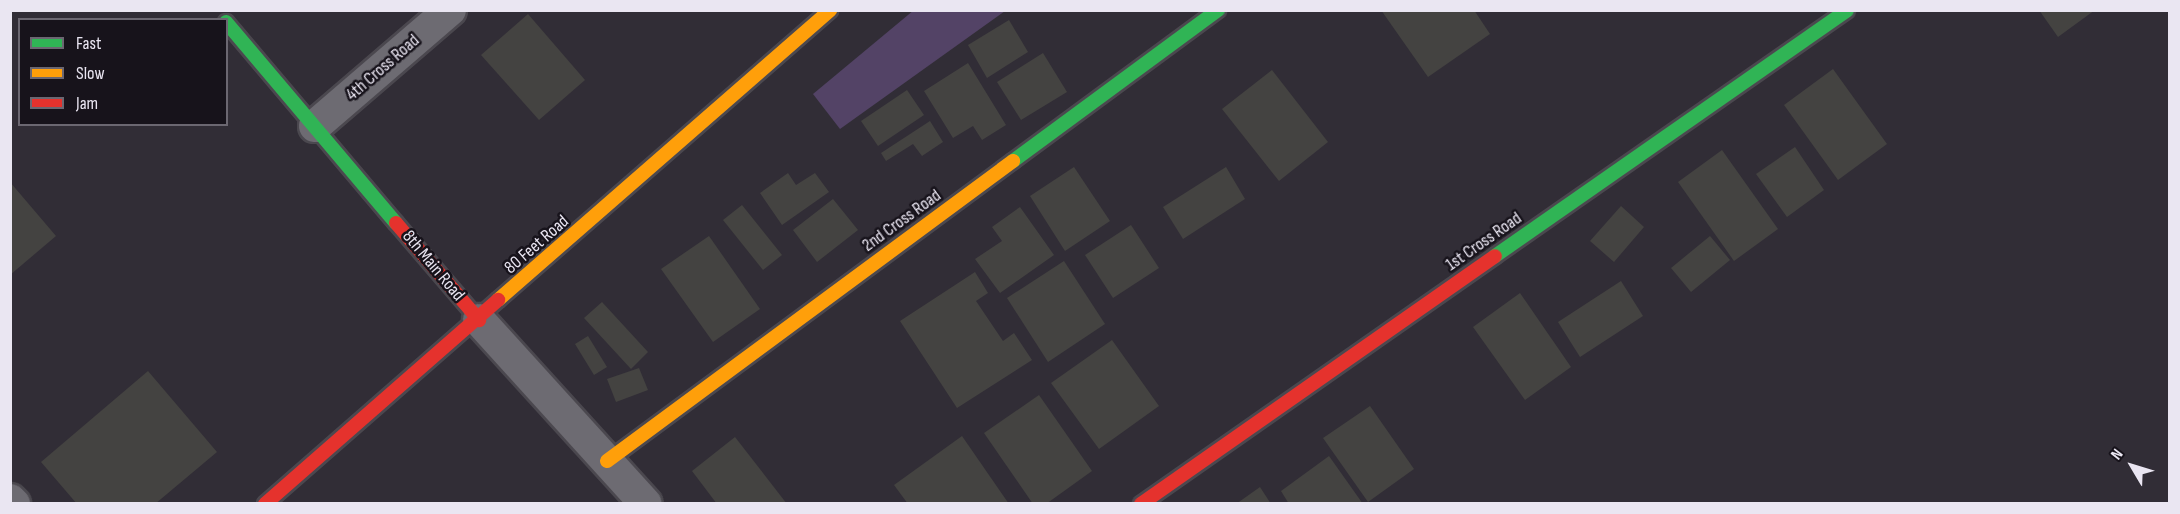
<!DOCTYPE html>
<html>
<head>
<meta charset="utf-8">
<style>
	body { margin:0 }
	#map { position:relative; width:2180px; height:514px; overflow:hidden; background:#312d36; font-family:"Sofia Sans Condensed",sans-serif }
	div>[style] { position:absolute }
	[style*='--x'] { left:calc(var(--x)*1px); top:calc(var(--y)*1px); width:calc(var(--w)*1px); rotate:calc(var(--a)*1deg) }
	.green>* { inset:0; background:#534366 }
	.building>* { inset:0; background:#444341 }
	.roads { filter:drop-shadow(2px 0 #4b484f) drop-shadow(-2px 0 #4b484f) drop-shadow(0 2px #4b484f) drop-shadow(0 -2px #4b484f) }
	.street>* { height:32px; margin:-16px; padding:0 16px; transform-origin:16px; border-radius:16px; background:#6d6b72 }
	.fast>* { height:14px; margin:-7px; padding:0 7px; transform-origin:7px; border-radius:7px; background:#30b455 }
	.slow>* { height:14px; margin:-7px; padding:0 7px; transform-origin:7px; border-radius:7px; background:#ff9f0a }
	.jam>* { height:14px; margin:-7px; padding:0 7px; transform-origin:7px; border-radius:7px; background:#e5322d }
	span { translate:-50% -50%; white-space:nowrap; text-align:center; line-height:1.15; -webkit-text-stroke:5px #17131b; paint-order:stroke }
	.street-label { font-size:18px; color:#eae6f2 }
	.frame { position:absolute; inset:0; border:12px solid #eae6f2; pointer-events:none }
	.legend { position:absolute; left:18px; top:18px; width:210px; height:108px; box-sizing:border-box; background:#17131b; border:2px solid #6b6771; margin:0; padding:8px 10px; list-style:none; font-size:18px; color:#eae6f2 }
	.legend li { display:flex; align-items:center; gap:12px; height:30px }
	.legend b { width:30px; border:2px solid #6b6771 }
	.north { position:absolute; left:2102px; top:436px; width:60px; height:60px; -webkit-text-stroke:4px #17131b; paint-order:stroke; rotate:308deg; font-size:16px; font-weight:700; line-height:24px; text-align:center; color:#eae6f2 }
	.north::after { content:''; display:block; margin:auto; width:21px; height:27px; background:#eae6f2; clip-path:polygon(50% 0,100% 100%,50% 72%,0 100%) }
</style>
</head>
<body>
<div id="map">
	<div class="green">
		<i style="clip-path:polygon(914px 10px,1005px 11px,840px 129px,813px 94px)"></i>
	</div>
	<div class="building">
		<i style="clip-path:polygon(1381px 10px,1474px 10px,1490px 34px,1428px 77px)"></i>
		<i style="clip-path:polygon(2039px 10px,2095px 10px,2058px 37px)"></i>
		<i style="clip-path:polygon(528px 14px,585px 80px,539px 120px,481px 55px)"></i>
		<i style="clip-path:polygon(1009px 20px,1028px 52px,987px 78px,968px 45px)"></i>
		<i style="clip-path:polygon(1043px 53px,1067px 92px,1021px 120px,997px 82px)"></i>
		<i style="clip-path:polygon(968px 63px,1006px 125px,982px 140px,973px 126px,953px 138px,924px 91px)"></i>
		<i style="clip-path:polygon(1833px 69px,1887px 144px,1838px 180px,1784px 105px)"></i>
		<i style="clip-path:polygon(1272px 70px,1328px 142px,1279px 181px,1222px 109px)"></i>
		<i style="clip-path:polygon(907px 90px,924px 115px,878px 146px,861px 121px)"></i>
		<i style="clip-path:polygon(930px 121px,943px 142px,922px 156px,913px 144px,886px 161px,881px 153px)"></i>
		<i style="clip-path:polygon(1795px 147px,1824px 190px,1787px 217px,1756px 174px)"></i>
		<i style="clip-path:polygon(1722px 150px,1778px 229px,1734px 261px,1678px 182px)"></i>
		<i style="clip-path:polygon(1074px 167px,1110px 221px,1065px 251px,1030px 196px)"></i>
		<i style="clip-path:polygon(1226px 167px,1245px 199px,1183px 239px,1163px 207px)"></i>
		<i style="clip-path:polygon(788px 173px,796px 185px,815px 173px,829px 192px,782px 225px,760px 193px)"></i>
		<i style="clip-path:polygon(10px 182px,56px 236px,10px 275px)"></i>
		<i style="clip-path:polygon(833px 199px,858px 230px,817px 262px,793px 230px)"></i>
		<i style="clip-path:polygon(742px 205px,782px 255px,763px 270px,723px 220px)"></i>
		<i style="clip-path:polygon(1621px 206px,1644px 227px,1614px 262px,1590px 241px)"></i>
		<i style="clip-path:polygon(1020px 207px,1054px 255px,1000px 293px,975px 259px,1002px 241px,992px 227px)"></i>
		<i style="clip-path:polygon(1131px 225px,1159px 268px,1113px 298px,1085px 255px)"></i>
		<i style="clip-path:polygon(709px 236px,760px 309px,713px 342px,661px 269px)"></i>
		<i style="clip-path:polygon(1710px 236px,1730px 260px,1691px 292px,1671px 268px)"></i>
		<i style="clip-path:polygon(1064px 261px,1105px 324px,1048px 362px,1007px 298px)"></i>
		<i style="clip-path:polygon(975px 272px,988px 293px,976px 301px,1003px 341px,1014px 333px,1032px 360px,957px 408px,900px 321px)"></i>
		<i style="clip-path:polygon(1621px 281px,1643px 316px,1580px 357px,1558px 322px)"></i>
		<i style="clip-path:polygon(1520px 293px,1571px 367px,1525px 400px,1473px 327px)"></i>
		<i style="clip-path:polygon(602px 302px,648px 352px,631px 369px,584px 318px)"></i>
		<i style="clip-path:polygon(588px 336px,607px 367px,594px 375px,575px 344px)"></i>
		<i style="clip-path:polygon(1112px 340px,1159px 406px,1099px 449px,1051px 383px)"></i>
		<i style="clip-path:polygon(639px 368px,648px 390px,616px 402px,607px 379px)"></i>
		<i style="clip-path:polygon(148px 371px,217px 452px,155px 504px,77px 504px,41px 462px)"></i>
		<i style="clip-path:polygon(1039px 395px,1092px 471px,1046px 504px,1033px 504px,984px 433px)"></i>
		<i style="clip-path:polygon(1370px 406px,1414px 469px,1368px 502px,1323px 438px)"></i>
		<i style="clip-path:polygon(962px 436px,1009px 504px,908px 504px,894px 485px)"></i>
		<i style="clip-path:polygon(735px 437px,787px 504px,717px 504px,692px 471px)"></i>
		<i style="clip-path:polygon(1329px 456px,1363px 504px,1289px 504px,1281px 491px)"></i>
		<i style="clip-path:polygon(1260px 487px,1271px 504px,1236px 504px)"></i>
	</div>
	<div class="roads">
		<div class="street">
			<i style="--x:315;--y:126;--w:178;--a:-40.7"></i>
			<i style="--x:479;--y:320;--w:248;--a:47.8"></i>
			<i style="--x:10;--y:500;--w:6;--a:45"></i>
		</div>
		<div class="fast">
			<i style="--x:226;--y:22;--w:263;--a:49.8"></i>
			<i style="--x:1013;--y:161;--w:255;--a:-36.4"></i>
			<i style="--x:1495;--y:256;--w:429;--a:-34.9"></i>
		</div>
		<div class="slow">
			<i style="--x:498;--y:300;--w:441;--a:-41.1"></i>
			<i style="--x:607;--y:461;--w:505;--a:-36.46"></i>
		</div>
		<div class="jam">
			<i style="--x:396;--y:223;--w:128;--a:49.4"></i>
			<i style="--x:265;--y:504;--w:310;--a:-41.2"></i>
			<i style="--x:1141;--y:504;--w:432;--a:-35"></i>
		</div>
	</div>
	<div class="street-label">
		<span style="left:383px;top:68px;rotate:-41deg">4th Cross Road</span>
		<span style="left:902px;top:221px;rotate:-36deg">2nd Cross Road</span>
		<span style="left:1484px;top:242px;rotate:-35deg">1st Cross Road</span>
		<span style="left:537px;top:245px;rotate:-41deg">80 Feet Road</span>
		<span style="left:433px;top:266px;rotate:50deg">8th Main Road</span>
	</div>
	<div class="frame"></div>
	<ul class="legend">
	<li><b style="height:8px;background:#30b455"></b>Fast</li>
	<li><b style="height:8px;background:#ff9f0a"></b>Slow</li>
	<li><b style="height:8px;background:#e5322d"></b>Jam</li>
	</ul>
	<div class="north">N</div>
</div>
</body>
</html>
